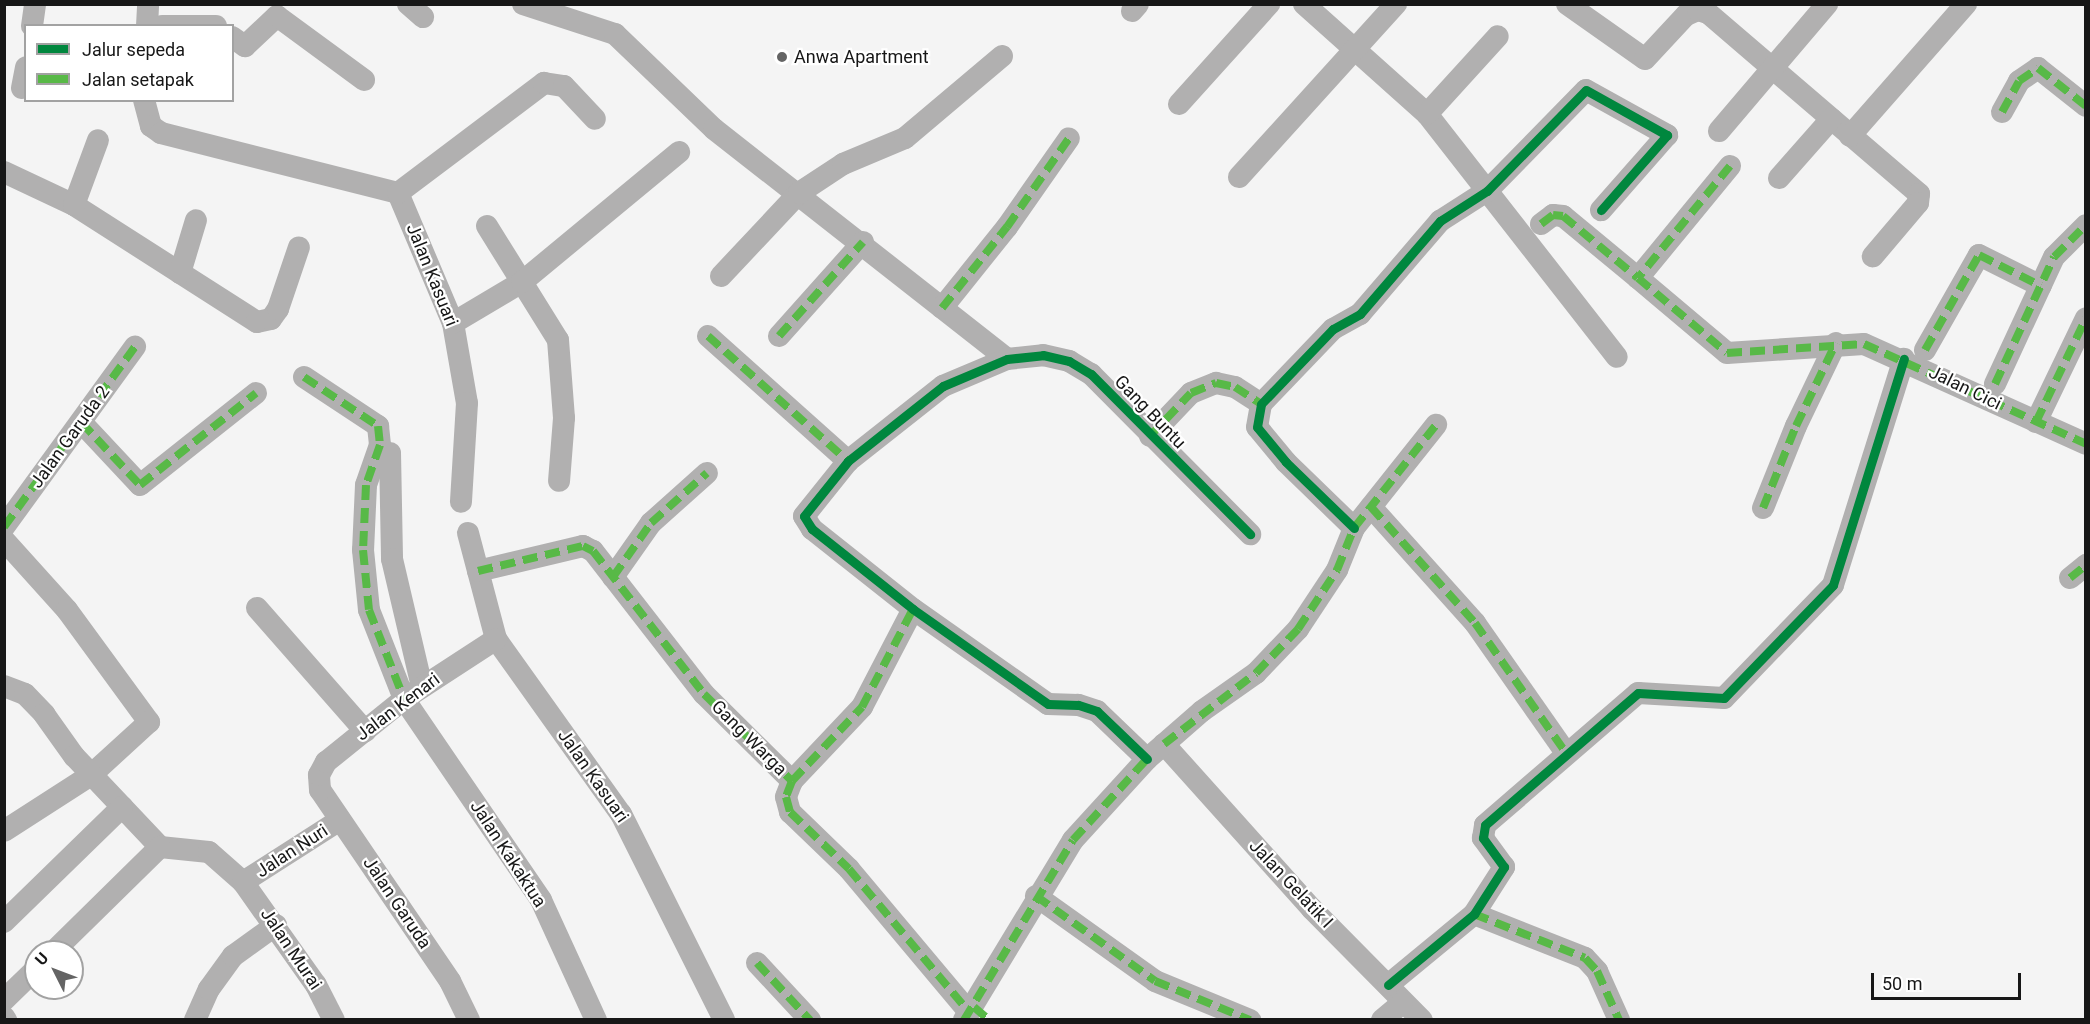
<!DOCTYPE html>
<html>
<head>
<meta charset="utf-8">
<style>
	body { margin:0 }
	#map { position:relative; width:2090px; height:1024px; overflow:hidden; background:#f4f4f4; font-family:Roboto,sans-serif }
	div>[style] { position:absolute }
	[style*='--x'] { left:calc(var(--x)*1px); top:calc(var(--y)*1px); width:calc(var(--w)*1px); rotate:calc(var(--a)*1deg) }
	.minor>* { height:22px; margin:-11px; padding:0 11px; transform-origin:11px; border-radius:11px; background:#b1b0b0 }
	.quiet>* { height:8px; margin-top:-4px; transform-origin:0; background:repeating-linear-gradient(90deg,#58b947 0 15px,transparent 0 23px) }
	.cycleway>* { height:9px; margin:-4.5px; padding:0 4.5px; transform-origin:4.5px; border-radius:4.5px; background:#00873e }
	.dots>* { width:16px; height:16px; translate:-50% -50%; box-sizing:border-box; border:3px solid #fff; border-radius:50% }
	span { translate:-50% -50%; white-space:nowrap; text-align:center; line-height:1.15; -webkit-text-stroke:4.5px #fff; paint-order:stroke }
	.poi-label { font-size:18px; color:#171717 }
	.left { translate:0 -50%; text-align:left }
	.street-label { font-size:18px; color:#171717 }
	.frame { position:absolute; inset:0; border:6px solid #171717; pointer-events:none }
	.legend { position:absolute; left:24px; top:24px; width:210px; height:78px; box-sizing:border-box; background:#fff; border:2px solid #a2a2a2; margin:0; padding:8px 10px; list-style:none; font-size:18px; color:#171717 }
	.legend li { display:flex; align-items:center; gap:12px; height:30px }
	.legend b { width:30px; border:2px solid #a2a2a2 }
	.north { position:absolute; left:24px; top:940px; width:60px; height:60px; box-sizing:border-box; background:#fff; border:2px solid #a2a2a2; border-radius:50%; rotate:312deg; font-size:16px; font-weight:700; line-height:24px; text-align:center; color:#171717 }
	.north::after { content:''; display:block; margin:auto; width:21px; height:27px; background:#646464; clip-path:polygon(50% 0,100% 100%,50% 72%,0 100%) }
	.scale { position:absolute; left:1871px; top:973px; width:150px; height:27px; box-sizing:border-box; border:3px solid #171717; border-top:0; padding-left:8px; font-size:18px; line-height:21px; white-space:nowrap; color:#171717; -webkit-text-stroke:4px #fff; paint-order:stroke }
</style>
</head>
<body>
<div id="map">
	<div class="minor">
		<i style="--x:408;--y:4;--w:20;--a:41"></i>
		<i style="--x:523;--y:4;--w:97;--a:18.1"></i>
		<i style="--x:615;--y:34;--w:137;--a:43.8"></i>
		<i style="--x:714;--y:129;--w:372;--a:38.1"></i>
		<i style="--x:1304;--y:4;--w:165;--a:41.8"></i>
		<i style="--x:1427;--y:114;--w:308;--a:52"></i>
		<i style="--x:1567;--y:4;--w:95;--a:35.2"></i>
		<i style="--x:1645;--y:59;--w:60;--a:-47"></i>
		<i style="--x:1686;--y:15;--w:13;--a:-23"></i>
		<i style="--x:1698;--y:10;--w:10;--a:17"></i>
		<i style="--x:1708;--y:13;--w:278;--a:40.6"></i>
		<i style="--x:1919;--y:194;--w:9;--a:96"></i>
		<i style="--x:1918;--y:203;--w:70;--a:130.3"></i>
		<i style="--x:1132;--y:11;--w:9;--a:-49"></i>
		<i style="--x:32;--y:26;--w:22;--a:-82"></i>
		<i style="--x:147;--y:26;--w:22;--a:-87"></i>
		<i style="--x:162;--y:26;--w:54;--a:0"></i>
		<i style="--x:232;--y:37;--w:16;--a:35"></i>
		<i style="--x:245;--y:46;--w:44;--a:-43.2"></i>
		<i style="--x:277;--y:16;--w:108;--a:36.3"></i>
		<i style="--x:22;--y:88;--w:21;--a:-79"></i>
		<i style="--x:144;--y:100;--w:27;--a:75"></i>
		<i style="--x:151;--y:126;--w:12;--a:35"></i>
		<i style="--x:161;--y:133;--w:244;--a:14.2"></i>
		<i style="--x:1179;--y:104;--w:135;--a:-48"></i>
		<i style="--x:2002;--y:112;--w:35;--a:-61"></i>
		<i style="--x:2019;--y:81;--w:23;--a:-34"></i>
		<i style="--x:2038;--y:68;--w:61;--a:38.4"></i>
		<i style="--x:1427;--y:114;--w:105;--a:-47.7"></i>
		<i style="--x:1719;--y:131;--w:167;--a:-49.6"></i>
		<i style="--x:1850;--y:136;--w:176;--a:-48.7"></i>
		<i style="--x:1730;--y:166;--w:145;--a:129.4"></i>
		<i style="--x:1638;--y:278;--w:116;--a:40.1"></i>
		<i style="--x:1727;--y:353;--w:137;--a:-3.8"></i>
		<i style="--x:1864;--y:344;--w:243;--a:24.2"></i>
		<i style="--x:4;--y:172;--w:77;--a:25.2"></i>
		<i style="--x:74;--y:205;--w:217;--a:32.6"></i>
		<i style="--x:257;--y:322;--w:14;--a:-12"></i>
		<i style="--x:271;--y:319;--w:12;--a:-55"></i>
		<i style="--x:278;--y:309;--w:65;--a:-71.3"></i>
		<i style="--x:1239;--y:177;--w:234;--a:-47.8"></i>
		<i style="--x:1779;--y:178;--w:79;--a:-48.6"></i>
		<i style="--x:398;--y:193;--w:141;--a:67.1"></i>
		<i style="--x:453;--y:323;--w:81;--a:80.1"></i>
		<i style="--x:467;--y:403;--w:99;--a:93.5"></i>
		<i style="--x:398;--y:193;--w:183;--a:-37"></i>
		<i style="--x:544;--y:83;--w:20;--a:9"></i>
		<i style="--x:564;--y:86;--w:45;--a:46.8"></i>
		<i style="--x:74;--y:205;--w:69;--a:-69.7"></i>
		<i style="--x:1541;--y:224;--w:15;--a:-37"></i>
		<i style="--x:1553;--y:215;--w:10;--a:6"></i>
		<i style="--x:1563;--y:216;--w:97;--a:39.6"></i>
		<i style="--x:487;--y:226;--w:134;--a:58.1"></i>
		<i style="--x:558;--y:340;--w:78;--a:85.6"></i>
		<i style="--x:564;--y:418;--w:63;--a:94.5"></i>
		<i style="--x:180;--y:273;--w:55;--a:-73.2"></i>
		<i style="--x:721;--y:276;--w:114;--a:-46.8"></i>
		<i style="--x:799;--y:193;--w:53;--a:-33.4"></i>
		<i style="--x:843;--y:164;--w:67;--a:-22.8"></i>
		<i style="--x:905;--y:138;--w:127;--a:-40.2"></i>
		<i style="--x:942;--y:308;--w:104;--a:-51.3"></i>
		<i style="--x:1007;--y:227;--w:108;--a:-55.1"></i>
		<i style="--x:453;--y:323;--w:80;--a:-30.7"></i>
		<i style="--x:522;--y:282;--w:204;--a:-39.6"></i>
		<i style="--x:708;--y:336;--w:188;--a:41.8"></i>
		<i style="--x:779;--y:336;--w:126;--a:-48.2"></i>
		<i style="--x:1925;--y:350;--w:109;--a:-60.4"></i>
		<i style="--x:1979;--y:255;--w:69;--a:26.6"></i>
		<i style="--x:304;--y:377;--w:89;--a:33.5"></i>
		<i style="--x:378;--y:426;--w:19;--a:84"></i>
		<i style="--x:380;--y:445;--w:42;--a:109.3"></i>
		<i style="--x:366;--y:485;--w:65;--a:92.6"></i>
		<i style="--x:363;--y:550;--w:60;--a:84.3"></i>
		<i style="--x:369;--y:610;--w:96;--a:68.5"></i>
		<i style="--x:404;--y:699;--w:243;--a:55.7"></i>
		<i style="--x:541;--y:900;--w:132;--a:65.4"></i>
		<i style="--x:1995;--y:384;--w:140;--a:-65.1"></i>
		<i style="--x:2054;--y:257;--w:45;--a:-45"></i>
		<i style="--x:81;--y:422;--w:86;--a:46.9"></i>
		<i style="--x:140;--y:485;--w:148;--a:-38.4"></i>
		<i style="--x:2036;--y:422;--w:115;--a:-64.3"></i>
		<i style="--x:1150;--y:436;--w:59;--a:-46.4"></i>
		<i style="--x:1191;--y:393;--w:27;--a:-22"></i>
		<i style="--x:1216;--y:383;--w:19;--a:12"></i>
		<i style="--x:1235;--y:387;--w:31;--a:33"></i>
		<i style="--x:390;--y:453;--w:106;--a:88.9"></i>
		<i style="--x:392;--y:559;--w:131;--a:76.8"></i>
		<i style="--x:1371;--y:507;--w:156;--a:48.1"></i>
		<i style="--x:1475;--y:623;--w:159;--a:55"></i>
		<i style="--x:1763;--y:508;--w:88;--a:-68.1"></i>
		<i style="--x:1796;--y:426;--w:92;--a:-64.3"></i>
		<i style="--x:4;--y:527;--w:223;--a:-54"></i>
		<i style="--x:1354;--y:528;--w:95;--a:-135.9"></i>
		<i style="--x:1286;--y:462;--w:45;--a:-129.6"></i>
		<i style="--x:1257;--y:427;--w:23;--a:-80"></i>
		<i style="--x:1261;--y:404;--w:104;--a:-46.2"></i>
		<i style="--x:1333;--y:329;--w:31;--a:-29"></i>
		<i style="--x:1360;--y:314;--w:123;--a:-49.3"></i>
		<i style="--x:1440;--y:221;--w:56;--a:-32.6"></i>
		<i style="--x:1487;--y:191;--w:141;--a:-45.6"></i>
		<i style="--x:1586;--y:90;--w:93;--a:29.1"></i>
		<i style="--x:1667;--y:135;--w:100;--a:131.3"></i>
		<i style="--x:468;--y:533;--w:110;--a:75.2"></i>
		<i style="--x:496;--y:639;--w:215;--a:54.5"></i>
		<i style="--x:621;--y:814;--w:230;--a:63.4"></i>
		<i style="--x:4;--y:540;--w:94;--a:48"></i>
		<i style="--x:67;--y:610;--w:139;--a:53.8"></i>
		<i style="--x:149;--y:722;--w:79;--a:137.6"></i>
		<i style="--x:91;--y:775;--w:103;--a:147.2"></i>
		<i style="--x:478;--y:571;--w:108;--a:-13.4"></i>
		<i style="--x:583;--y:546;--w:11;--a:27"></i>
		<i style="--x:593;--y:551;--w:181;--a:52.2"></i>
		<i style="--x:704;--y:694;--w:124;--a:44.7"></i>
		<i style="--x:792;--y:781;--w:17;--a:111"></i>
		<i style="--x:786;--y:797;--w:16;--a:75"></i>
		<i style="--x:790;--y:812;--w:82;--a:44"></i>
		<i style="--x:849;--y:869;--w:187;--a:50"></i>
		<i style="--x:613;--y:577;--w:66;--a:-54.9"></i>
		<i style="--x:651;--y:523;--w:75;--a:-41.8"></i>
		<i style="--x:2070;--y:578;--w:21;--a:-39"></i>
		<i style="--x:257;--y:608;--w:164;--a:48.7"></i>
		<i style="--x:4;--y:686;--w:22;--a:21"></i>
		<i style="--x:25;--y:694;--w:28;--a:46"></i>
		<i style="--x:44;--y:714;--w:52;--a:54.5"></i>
		<i style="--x:74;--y:756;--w:125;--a:46.6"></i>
		<i style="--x:160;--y:847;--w:49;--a:5.8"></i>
		<i style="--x:209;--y:852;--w:45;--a:41.4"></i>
		<i style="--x:243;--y:882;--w:126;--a:54.7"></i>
		<i style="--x:316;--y:985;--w:39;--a:63"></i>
		<i style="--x:1164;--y:744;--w:222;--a:48.1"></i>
		<i style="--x:1312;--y:909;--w:156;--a:45.3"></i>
		<i style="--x:1147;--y:759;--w:69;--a:-136.2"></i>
		<i style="--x:1097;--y:711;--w:20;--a:-162"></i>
		<i style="--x:1078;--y:705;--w:30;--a:-178"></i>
		<i style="--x:1048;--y:704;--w:165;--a:-144.9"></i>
		<i style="--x:913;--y:609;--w:129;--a:-141.6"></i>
		<i style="--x:812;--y:529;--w:15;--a:-122"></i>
		<i style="--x:804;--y:516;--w:70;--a:-51.3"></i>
		<i style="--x:848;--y:461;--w:121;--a:-38.3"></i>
		<i style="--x:943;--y:386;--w:69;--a:-22.9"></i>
		<i style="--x:1007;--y:359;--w:36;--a:-6"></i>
		<i style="--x:1043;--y:355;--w:27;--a:13"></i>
		<i style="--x:1069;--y:361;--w:26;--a:31"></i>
		<i style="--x:1091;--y:374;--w:226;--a:45.2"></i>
		<i style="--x:792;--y:781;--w:102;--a:-46.6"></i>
		<i style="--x:862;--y:707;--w:110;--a:-62.5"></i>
		<i style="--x:243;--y:882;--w:115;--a:-32.6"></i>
		<i style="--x:1036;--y:896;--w:146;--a:35.5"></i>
		<i style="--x:1155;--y:981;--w:103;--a:22.3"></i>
		<i style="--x:1474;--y:914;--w:119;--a:21.6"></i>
		<i style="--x:1585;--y:958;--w:18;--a:47"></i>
		<i style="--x:1597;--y:971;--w:54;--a:65.8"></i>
		<i style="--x:4;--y:922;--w:165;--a:-44.3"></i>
		<i style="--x:53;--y:952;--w:150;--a:-44.5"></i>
		<i style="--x:757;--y:963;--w:78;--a:47.1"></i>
		<i style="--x:1388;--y:985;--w:112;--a:-39.5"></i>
		<i style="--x:1474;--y:914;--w:56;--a:-57.4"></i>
		<i style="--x:1504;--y:867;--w:36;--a:-126"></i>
		<i style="--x:1483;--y:838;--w:13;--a:-81"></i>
		<i style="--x:1485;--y:825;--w:202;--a:-40.8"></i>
		<i style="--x:1638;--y:693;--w:86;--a:3.3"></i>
		<i style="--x:1724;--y:698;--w:157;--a:-46"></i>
		<i style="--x:1833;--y:585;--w:237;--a:-72.6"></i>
		<i style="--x:4;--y:1000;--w:45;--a:-44.1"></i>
		<i style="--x:4;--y:1017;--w:4;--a:56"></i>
		<i style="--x:195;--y:1020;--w:34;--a:-66"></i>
		<i style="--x:209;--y:989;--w:41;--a:-54"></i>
		<i style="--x:233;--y:956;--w:53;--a:-35.8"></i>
		<i style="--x:469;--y:1020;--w:43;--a:-116"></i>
		<i style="--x:450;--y:981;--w:231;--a:-124.2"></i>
		<i style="--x:320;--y:790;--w:15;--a:-94"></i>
		<i style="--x:319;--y:775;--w:15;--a:-62"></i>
		<i style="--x:326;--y:762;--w:100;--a:-38.9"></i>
		<i style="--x:404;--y:699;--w:110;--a:-33.1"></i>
		<i style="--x:964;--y:1020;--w:210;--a:-58.8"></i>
		<i style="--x:1073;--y:840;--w:110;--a:-47.6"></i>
		<i style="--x:1147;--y:759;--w:73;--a:-41.1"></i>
		<i style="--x:1202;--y:711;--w:66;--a:-35.1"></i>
		<i style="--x:1256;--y:673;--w:61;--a:-46.3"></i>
		<i style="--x:1298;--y:629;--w:71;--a:-56.5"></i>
		<i style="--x:1337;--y:570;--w:45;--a:-68"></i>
		<i style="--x:1354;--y:528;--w:132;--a:-51.5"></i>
		<i style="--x:1382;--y:1020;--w:26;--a:-40"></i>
	</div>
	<div class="quiet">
		<i style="--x:2002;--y:112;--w:35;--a:-61"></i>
		<i style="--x:2019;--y:81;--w:23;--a:-34"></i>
		<i style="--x:2038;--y:68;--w:61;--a:38.4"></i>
		<i style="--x:1730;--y:166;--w:145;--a:129.4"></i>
		<i style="--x:1638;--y:278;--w:116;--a:40.1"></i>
		<i style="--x:1727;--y:353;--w:137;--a:-3.8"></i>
		<i style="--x:1864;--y:344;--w:243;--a:24.2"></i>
		<i style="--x:1541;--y:224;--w:15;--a:-37"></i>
		<i style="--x:1553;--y:215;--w:10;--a:6"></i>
		<i style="--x:1563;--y:216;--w:97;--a:39.6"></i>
		<i style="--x:942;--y:308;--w:104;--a:-51.3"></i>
		<i style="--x:1007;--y:227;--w:108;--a:-55.1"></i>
		<i style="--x:708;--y:336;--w:188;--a:41.8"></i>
		<i style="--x:779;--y:336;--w:126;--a:-48.2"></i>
		<i style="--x:1925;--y:350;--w:109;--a:-60.4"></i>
		<i style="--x:1979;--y:255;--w:69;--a:26.6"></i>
		<i style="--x:304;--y:377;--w:89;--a:33.5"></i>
		<i style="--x:378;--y:426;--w:19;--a:84"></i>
		<i style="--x:380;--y:445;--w:42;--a:109.3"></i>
		<i style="--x:366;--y:485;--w:65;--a:92.6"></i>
		<i style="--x:363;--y:550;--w:60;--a:84.3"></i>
		<i style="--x:369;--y:610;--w:96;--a:68.5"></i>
		<i style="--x:1995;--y:384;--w:140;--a:-65.1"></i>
		<i style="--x:2054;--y:257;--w:45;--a:-45"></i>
		<i style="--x:81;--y:422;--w:86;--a:46.9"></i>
		<i style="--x:140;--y:485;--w:148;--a:-38.4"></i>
		<i style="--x:2036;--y:422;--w:115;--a:-64.3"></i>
		<i style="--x:1150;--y:436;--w:59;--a:-46.4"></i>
		<i style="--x:1191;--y:393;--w:27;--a:-22"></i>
		<i style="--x:1216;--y:383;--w:19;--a:12"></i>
		<i style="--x:1235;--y:387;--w:31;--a:33"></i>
		<i style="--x:1371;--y:507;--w:156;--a:48.1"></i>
		<i style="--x:1475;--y:623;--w:159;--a:55"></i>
		<i style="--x:1763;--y:508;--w:88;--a:-68.1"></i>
		<i style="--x:1796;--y:426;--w:92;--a:-64.3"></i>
		<i style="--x:4;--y:527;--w:223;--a:-54"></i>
		<i style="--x:478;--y:571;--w:108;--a:-13.4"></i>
		<i style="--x:583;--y:546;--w:11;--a:27"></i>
		<i style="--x:593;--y:551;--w:181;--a:52.2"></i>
		<i style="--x:704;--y:694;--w:124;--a:44.7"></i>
		<i style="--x:792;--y:781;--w:17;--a:111"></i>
		<i style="--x:786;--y:797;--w:16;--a:75"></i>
		<i style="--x:790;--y:812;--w:82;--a:44"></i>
		<i style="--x:849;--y:869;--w:187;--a:50"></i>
		<i style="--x:613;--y:577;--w:66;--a:-54.9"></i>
		<i style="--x:651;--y:523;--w:75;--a:-41.8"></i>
		<i style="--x:2070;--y:578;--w:21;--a:-39"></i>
		<i style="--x:1164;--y:744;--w:116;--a:-37.7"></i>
		<i style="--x:1256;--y:673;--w:61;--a:-46.3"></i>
		<i style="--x:1298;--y:629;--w:71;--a:-56.5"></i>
		<i style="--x:1337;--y:570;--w:45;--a:-68"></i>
		<i style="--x:1354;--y:528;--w:132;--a:-51.5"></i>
		<i style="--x:792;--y:781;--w:102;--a:-46.6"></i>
		<i style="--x:862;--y:707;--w:110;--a:-62.5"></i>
		<i style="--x:1036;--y:896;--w:146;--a:35.5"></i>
		<i style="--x:1155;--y:981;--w:103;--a:22.3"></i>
		<i style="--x:1474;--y:914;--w:119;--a:21.6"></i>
		<i style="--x:1585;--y:958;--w:18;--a:47"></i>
		<i style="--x:1597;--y:971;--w:54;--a:65.8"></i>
		<i style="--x:757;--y:963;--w:78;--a:47.1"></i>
		<i style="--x:974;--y:1007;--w:20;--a:41"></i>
		<i style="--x:964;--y:1020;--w:210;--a:-58.8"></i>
		<i style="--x:1073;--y:840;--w:110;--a:-47.6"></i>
	</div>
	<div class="cycleway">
		<i style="--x:1354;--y:528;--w:95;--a:-135.9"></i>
		<i style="--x:1286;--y:462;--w:45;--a:-129.6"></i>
		<i style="--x:1257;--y:427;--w:23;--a:-80"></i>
		<i style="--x:1261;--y:404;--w:104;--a:-46.2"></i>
		<i style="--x:1333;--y:329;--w:31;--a:-29"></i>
		<i style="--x:1360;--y:314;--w:123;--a:-49.3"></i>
		<i style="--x:1440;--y:221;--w:56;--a:-32.6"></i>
		<i style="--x:1487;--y:191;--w:141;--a:-45.6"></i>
		<i style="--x:1586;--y:90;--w:93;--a:29.1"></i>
		<i style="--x:1667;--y:135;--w:100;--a:131.3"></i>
		<i style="--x:1147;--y:759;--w:69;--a:-136.2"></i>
		<i style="--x:1097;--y:711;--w:20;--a:-162"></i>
		<i style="--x:1078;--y:705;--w:30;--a:-178"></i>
		<i style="--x:1048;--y:704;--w:165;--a:-144.9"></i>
		<i style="--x:913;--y:609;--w:129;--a:-141.6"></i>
		<i style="--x:812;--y:529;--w:15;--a:-122"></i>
		<i style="--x:804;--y:516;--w:70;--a:-51.3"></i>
		<i style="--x:848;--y:461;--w:121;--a:-38.3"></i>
		<i style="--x:943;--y:386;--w:69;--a:-22.9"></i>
		<i style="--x:1007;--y:359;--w:36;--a:-6"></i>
		<i style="--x:1043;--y:355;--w:27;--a:13"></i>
		<i style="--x:1069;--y:361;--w:26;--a:31"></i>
		<i style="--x:1091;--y:374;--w:226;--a:45.2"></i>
		<i style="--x:1388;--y:985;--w:112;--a:-39.5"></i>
		<i style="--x:1474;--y:914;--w:56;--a:-57.4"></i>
		<i style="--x:1504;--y:867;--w:36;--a:-126"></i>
		<i style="--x:1483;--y:838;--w:13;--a:-81"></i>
		<i style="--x:1485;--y:825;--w:202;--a:-40.8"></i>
		<i style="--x:1638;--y:693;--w:86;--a:3.3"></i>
		<i style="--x:1724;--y:698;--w:157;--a:-46"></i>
		<i style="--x:1833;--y:585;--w:237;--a:-72.6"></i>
	</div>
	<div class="dots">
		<i style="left:782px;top:57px;background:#646464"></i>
	</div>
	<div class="poi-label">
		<span class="left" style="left:794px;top:57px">Anwa Apartment</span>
	</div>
	<div class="street-label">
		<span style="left:432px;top:275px;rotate:68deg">Jalan Kasuari</span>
		<span style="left:1965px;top:388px;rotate:26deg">Jalan Cici</span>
		<span style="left:1150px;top:412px;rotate:46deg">Gang Buntu</span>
		<span style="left:70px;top:437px;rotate:-54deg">Jalan Garuda 2</span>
		<span style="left:398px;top:707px;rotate:-37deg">Jalan Kenari</span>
		<span style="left:749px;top:738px;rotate:45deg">Gang Warga</span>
		<span style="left:593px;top:776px;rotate:55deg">Jalan Kasuari</span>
		<span style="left:292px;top:851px;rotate:-33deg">Jalan Nuri</span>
		<span style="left:508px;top:854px;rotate:57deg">Jalan Kakaktua</span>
		<span style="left:1291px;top:884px;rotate:47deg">Jalan Gelatik I</span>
		<span style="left:397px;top:903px;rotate:56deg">Jalan Garuda</span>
		<span style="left:291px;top:949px;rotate:56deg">Jalan Murai</span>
	</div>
	<div class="frame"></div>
	<ul class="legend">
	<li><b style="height:8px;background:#00873e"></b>Jalur sepeda</li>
	<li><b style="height:8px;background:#58b947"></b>Jalan setapak</li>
	</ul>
	<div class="north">U</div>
	<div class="scale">50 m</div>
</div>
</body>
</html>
